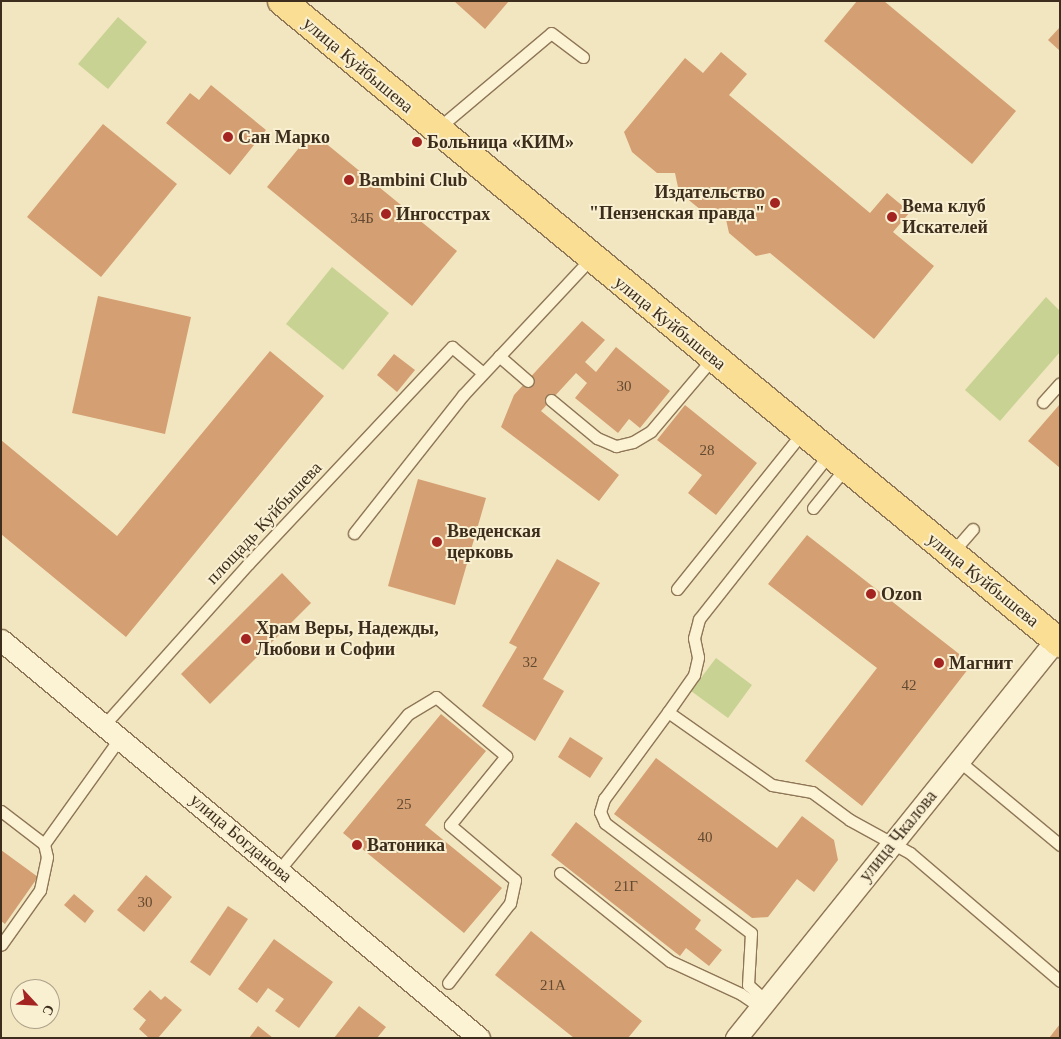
<!DOCTYPE html>
<html>
<head>
<meta charset="utf-8">
<style>
	body { margin:0 }
	#map { position:relative; width:1061px; height:1039px; overflow:hidden; background:#f2e6c0; font-family:"Times New Roman",serif }
	div>[style] { position:absolute }
	[style*='--x'] { left:calc(var(--x)*1px); top:calc(var(--y)*1px); width:calc(var(--w)*1px); rotate:calc(var(--a)*1deg) }
	.green>* { inset:0; background:#c8d293 }
	.building>* { inset:0; background:#d49f72 }
	.roads { filter:drop-shadow(1px 0 #8e7656) drop-shadow(-1px 0 #8e7656) drop-shadow(0 1px #8e7656) drop-shadow(0 -1px #8e7656) }
	.service>* { height:11px; margin:-5.5px; padding:0 5.5px; transform-origin:5.5px; border-radius:5.5px; background:#fcf2d4 }
	.minor>* { height:21px; margin:-10.5px; padding:0 10.5px; transform-origin:10.5px; border-radius:10.5px; background:#fcf2d4 }
	.primary>* { height:28px; margin:-14px; padding:0 14px; transform-origin:14px; border-radius:14px; background:#fade94 }
	.dots>* { width:14px; height:14px; translate:-50% -50%; box-sizing:border-box; border:2px solid #f9efd1; border-radius:50% }
	span { translate:-50% -50%; white-space:nowrap; text-align:center; line-height:1.15; -webkit-text-stroke:4px #f9efd1; paint-order:stroke }
	.number-label { font-size:15px; color:#624a32 }
	.number-label span { -webkit-text-stroke-width:0 }
	.street-label { font-size:18px; color:#3c2d1c }
	.poi-label { font-size:18px; color:#3c2d1c; font-weight:700 }
	.left { translate:0 -50%; text-align:left }
	.right { translate:-100% -50%; text-align:right }
	.frame { position:absolute; inset:0; border:2px solid #3c2d1c; pointer-events:none }
	.north { position:absolute; left:10px; top:979px; width:50px; height:50px; box-sizing:border-box; background:#f9efd1; border:1px solid #ada189; border-radius:50%; rotate:115deg; font-size:14px; font-weight:700; line-height:20px; text-align:center; color:#3c2d1c }
	.north::after { content:''; display:block; margin:auto; width:18px; height:22px; background:#a32420; clip-path:polygon(50% 0,100% 100%,50% 72%,0 100%) }
</style>
</head>
<body>
<div id="map">
	<div class="green">
		<i style="clip-path:polygon(118px 17px,147px 42px,108px 89px,78px 64px)"></i>
		<i style="clip-path:polygon(332px 267px,389px 313px,343px 370px,286px 324px)"></i>
		<i style="clip-path:polygon(1046px 297px,1060px 311px,1060px 352px,1000px 421px,965px 390px)"></i>
		<i style="clip-path:polygon(716px 658px,752px 685px,728px 718px,691px 691px)"></i>
	</div>
	<div class="building">
		<i style="clip-path:polygon(454px 1px,509px 1px,485px 29px)"></i>
		<i style="clip-path:polygon(857px 1px,884px 1px,1016px 111px,972px 164px,824px 41px)"></i>
		<i style="clip-path:polygon(1060px 27px,1060px 51px,1048px 40px)"></i>
		<i style="clip-path:polygon(721px 52px,747px 74px,729px 95px,870px 213px,887px 193px,910px 212px,893px 232px,934px 266px,874px 339px,770px 253px,756px 256px,729px 233px,725px 215px,707px 215px,679px 192px,675px 173px,657px 173px,632px 152px,624px 132px,685px 58px,703px 73px)"></i>
		<i style="clip-path:polygon(211px 85px,266px 130px,230px 175px,166px 123px,190px 93px,199px 100px)"></i>
		<i style="clip-path:polygon(103px 124px,177px 184px,101px 277px,27px 217px)"></i>
		<i style="clip-path:polygon(312px 132px,457px 251px,412px 306px,267px 187px)"></i>
		<i style="clip-path:polygon(98px 296px,191px 317px,165px 434px,72px 413px)"></i>
		<i style="clip-path:polygon(582px 321px,605px 340px,585px 362px,596px 372px,616px 347px,670px 391px,640px 428px,629px 419px,618px 433px,575px 398px,587px 383px,576px 373px,541px 411px,619px 475px,599px 501px,501px 427px,514px 395px)"></i>
		<i style="clip-path:polygon(270px 351px,324px 396px,126px 637px,1px 534px,1px 440px,117px 536px)"></i>
		<i style="clip-path:polygon(394px 354px,415px 370px,397px 392px,377px 375px)"></i>
		<i style="clip-path:polygon(1060px 404px,1060px 468px,1028px 441px)"></i>
		<i style="clip-path:polygon(685px 405px,757px 463px,716px 515px,688px 493px,702px 475px,657px 440px)"></i>
		<i style="clip-path:polygon(418px 479px,486px 498px,455px 605px,388px 586px)"></i>
		<i style="clip-path:polygon(807px 535px,972px 664px,862px 806px,805px 761px,877px 668px,768px 584px)"></i>
		<i style="clip-path:polygon(557px 559px,600px 583px,543px 679px,564px 691px,535px 741px,482px 706px,517px 647px,509px 643px)"></i>
		<i style="clip-path:polygon(282px 573px,311px 603px,210px 704px,181px 674px)"></i>
		<i style="clip-path:polygon(441px 714px,486px 751px,425px 825px,502px 888px,464px 933px,343px 833px)"></i>
		<i style="clip-path:polygon(570px 737px,603px 758px,590px 778px,558px 757px)"></i>
		<i style="clip-path:polygon(656px 758px,777px 848px,802px 816px,834px 840px,838px 860px,814px 892px,797px 879px,768px 917px,752px 918px,614px 814px)"></i>
		<i style="clip-path:polygon(576px 822px,701px 920px,695px 929px,722px 950px,709px 966px,686px 948px,680px 956px,551px 855px)"></i>
		<i style="clip-path:polygon(1px 850px,38px 877px,5px 924px,1px 921px)"></i>
		<i style="clip-path:polygon(146px 875px,172px 897px,144px 932px,117px 910px)"></i>
		<i style="clip-path:polygon(74px 894px,94px 911px,85px 923px,64px 905px)"></i>
		<i style="clip-path:polygon(228px 906px,248px 919px,210px 976px,190px 962px)"></i>
		<i style="clip-path:polygon(531px 931px,642px 1021px,628px 1038px,574px 1038px,495px 975px)"></i>
		<i style="clip-path:polygon(274px 939px,333px 982px,299px 1028px,275px 1011px,284px 999px,268px 988px,257px 1003px,238px 989px)"></i>
		<i style="clip-path:polygon(150px 990px,161px 1000px,165px 996px,182px 1010px,158px 1038px,149px 1038px,139px 1029px,146px 1020px,133px 1009px)"></i>
		<i style="clip-path:polygon(359px 1006px,386px 1027px,377px 1038px,334px 1038px)"></i>
		<i style="clip-path:polygon(1060px 1024px,1060px 1038px,1049px 1038px)"></i>
		<i style="clip-path:polygon(258px 1026px,273px 1038px,249px 1038px)"></i>
	</div>
	<div class="roads">
		<div class="service">
			<i style="--x:436;--y:130;--w:150;--a:-40.1"></i>
			<i style="--x:551;--y:33;--w:40;--a:37"></i>
			<i style="--x:499;--y:356;--w:38;--a:41"></i>
			<i style="--x:551;--y:400;--w:60;--a:39.6"></i>
			<i style="--x:597;--y:438;--w:21;--a:23"></i>
			<i style="--x:616;--y:446;--w:17;--a:-13"></i>
			<i style="--x:633;--y:442;--w:21;--a:-31"></i>
			<i style="--x:651;--y:431;--w:96;--a:-49.7"></i>
			<i style="--x:1043;--y:402;--w:25;--a:-48"></i>
			<i style="--x:813;--y:508;--w:53;--a:-51.2"></i>
			<i style="--x:354;--y:533;--w:176;--a:-51.7"></i>
			<i style="--x:463;--y:395;--w:187;--a:-46.9"></i>
			<i style="--x:951;--y:554;--w:33;--a:-49"></i>
			<i style="--x:677;--y:589;--w:201;--a:-51.3"></i>
			<i style="--x:668;--y:712;--w:45;--a:-54.9"></i>
			<i style="--x:694;--y:675;--w:18;--a:-77"></i>
			<i style="--x:698;--y:657;--w:19;--a:-102"></i>
			<i style="--x:694;--y:638;--w:20;--a:-75"></i>
			<i style="--x:699;--y:619;--w:211;--a:-51.7"></i>
			<i style="--x:104;--y:725;--w:216;--a:-48.2"></i>
			<i style="--x:248;--y:564;--w:298;--a:-46.8"></i>
			<i style="--x:452;--y:347;--w:40;--a:40"></i>
			<i style="--x:959;--y:761;--w:131;--a:39.7"></i>
			<i style="--x:1;--y:811;--w:54;--a:37.5"></i>
			<i style="--x:44;--y:844;--w:13;--a:77"></i>
			<i style="--x:47;--y:857;--w:34;--a:102"></i>
			<i style="--x:40;--y:890;--w:67;--a:125.3"></i>
			<i style="--x:44;--y:844;--w:130;--a:-54.4"></i>
			<i style="--x:279;--y:870;--w:202;--a:-50.4"></i>
			<i style="--x:408;--y:714;--w:33;--a:-31"></i>
			<i style="--x:436;--y:697;--w:92;--a:40.1"></i>
			<i style="--x:506;--y:756;--w:89;--a:129.1"></i>
			<i style="--x:450;--y:825;--w:85;--a:40.2"></i>
			<i style="--x:515;--y:880;--w:24;--a:102"></i>
			<i style="--x:510;--y:903;--w:101;--a:127.8"></i>
			<i style="--x:560;--y:873;--w:141;--a:38.7"></i>
			<i style="--x:670;--y:961;--w:78;--a:24.9"></i>
			<i style="--x:741;--y:994;--w:23;--a:34"></i>
			<i style="--x:766;--y:1001;--w:24;--a:-138"></i>
			<i style="--x:748;--y:985;--w:52;--a:-86.7"></i>
			<i style="--x:751;--y:933;--w:183;--a:-143"></i>
			<i style="--x:605;--y:823;--w:12;--a:-114"></i>
			<i style="--x:600;--y:812;--w:14;--a:-73"></i>
			<i style="--x:604;--y:799;--w:108;--a:-53.7"></i>
			<i style="--x:668;--y:712;--w:127;--a:35.1"></i>
			<i style="--x:772;--y:785;--w:41;--a:9.9"></i>
			<i style="--x:812;--y:792;--w:47;--a:36.4"></i>
			<i style="--x:850;--y:820;--w:68;--a:28.8"></i>
			<i style="--x:910;--y:853;--w:197;--a:40.5"></i>
		</div>
		<div class="minor">
			<i style="--x:1;--y:640;--w:622;--a:39.78"></i>
			<i style="--x:736;--y:1038;--w:517;--a:-51.2"></i>
		</div>
		<div class="primary">
			<i style="--x:282;--y:1;--w:1009;--a:39.53"></i>
		</div>
	</div>
	<div class="dots">
		<i style="left:228px;top:137px;background:#a32420"></i>
		<i style="left:417px;top:142px;background:#a32420"></i>
		<i style="left:349px;top:180px;background:#a32420"></i>
		<i style="left:775px;top:203px;background:#a32420"></i>
		<i style="left:386px;top:214px;background:#a32420"></i>
		<i style="left:892px;top:217px;background:#a32420"></i>
		<i style="left:437px;top:542px;background:#a32420"></i>
		<i style="left:871px;top:594px;background:#a32420"></i>
		<i style="left:246px;top:639px;background:#a32420"></i>
		<i style="left:939px;top:663px;background:#a32420"></i>
		<i style="left:357px;top:845px;background:#a32420"></i>
	</div>
	<div class="number-label">
		<span style="left:362px;top:219px">34Б</span>
		<span style="left:624px;top:387px">30</span>
		<span style="left:707px;top:451px">28</span>
		<span style="left:530px;top:663px">32</span>
		<span style="left:909px;top:686px">42</span>
		<span style="left:404px;top:805px">25</span>
		<span style="left:705px;top:838px">40</span>
		<span style="left:626px;top:887px">21Г</span>
		<span style="left:145px;top:903px">30</span>
		<span style="left:553px;top:986px">21А</span>
	</div>
	<div class="street-label">
		<span style="left:358px;top:65px;rotate:40deg">улица Куйбышева</span>
		<span style="left:670px;top:323px;rotate:39deg">улица Куйбышева</span>
		<span style="left:264px;top:523px;rotate:-47deg">площадь Куйбышева</span>
		<span style="left:983px;top:580px;rotate:39deg">улица Куйбышева</span>
		<span style="left:898px;top:836px;rotate:-51deg">улица Чкалова</span>
		<span style="left:241px;top:838px;rotate:40deg">улица Богданова</span>
	</div>
	<div class="poi-label">
		<span class="left" style="left:238px;top:137px">Сан Марко</span>
		<span class="left" style="left:427px;top:142px">Больница «КИМ»</span>
		<span class="left" style="left:359px;top:180px">Bambini Club</span>
		<span class="right" style="left:765px;top:203px">Издательство<br>"Пензенская правда"</span>
		<span class="left" style="left:902px;top:217px">Вема клуб<br>Искателей</span>
		<span class="left" style="left:396px;top:214px">Ингосстрах</span>
		<span class="left" style="left:447px;top:542px">Введенская<br>церковь</span>
		<span class="left" style="left:881px;top:594px">Ozon</span>
		<span class="left" style="left:256px;top:639px">Храм Веры, Надежды,<br>Любови и Софии</span>
		<span class="left" style="left:949px;top:663px">Магнит</span>
		<span class="left" style="left:367px;top:845px">Ватоника</span>
	</div>
	<div class="frame"></div>
	<div class="north">С</div>
</div>
</body>
</html>
